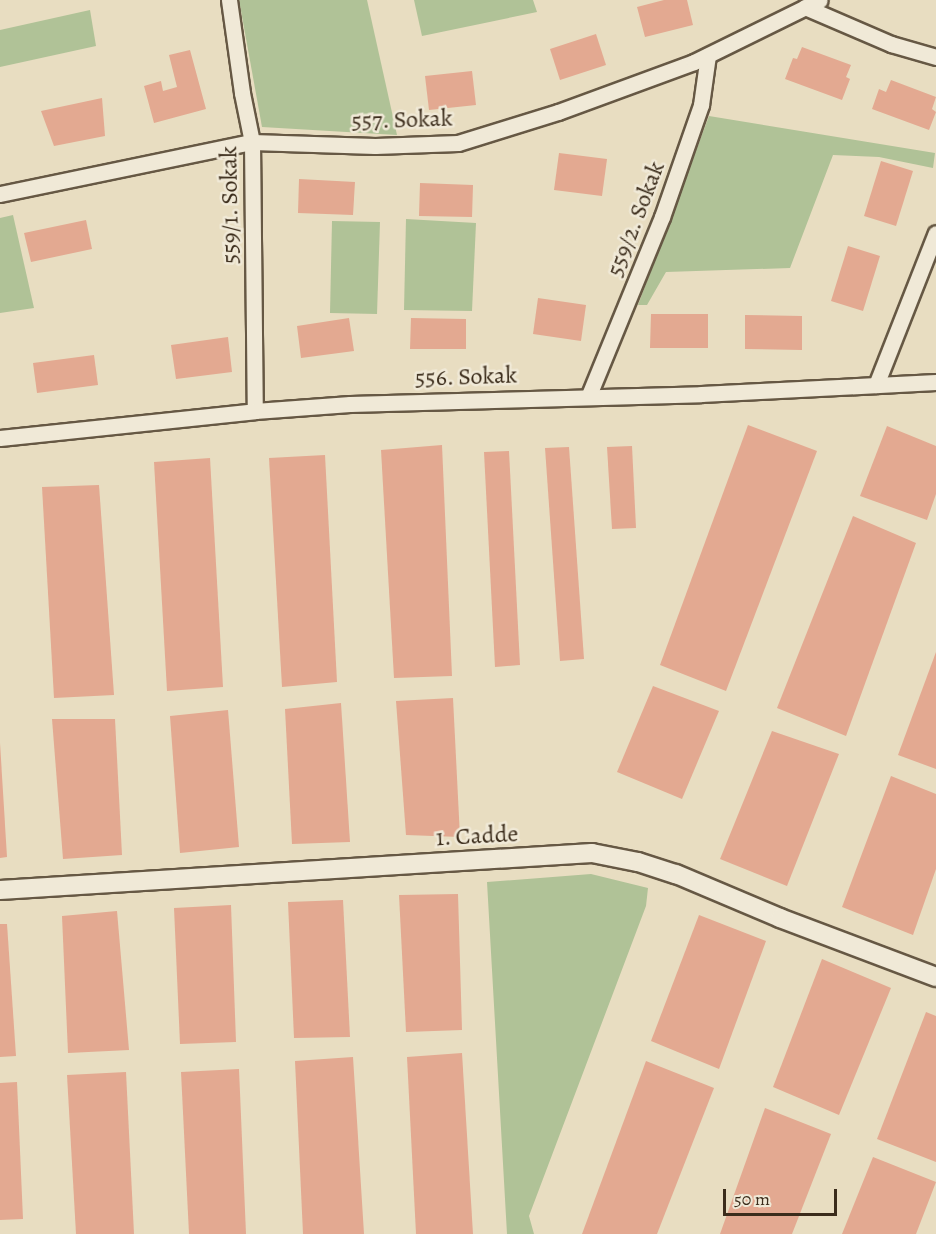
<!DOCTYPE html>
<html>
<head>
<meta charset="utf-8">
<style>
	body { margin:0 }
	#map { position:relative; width:936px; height:1234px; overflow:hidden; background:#e8ddc1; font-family:Alegreya,serif }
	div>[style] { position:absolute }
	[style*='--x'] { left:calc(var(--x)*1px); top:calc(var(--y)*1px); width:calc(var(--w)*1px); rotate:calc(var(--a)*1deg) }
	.green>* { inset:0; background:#b0c297 }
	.building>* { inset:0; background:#e3a991 }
	.roads { filter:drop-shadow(2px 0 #665844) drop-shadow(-2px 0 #665844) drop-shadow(0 2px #665844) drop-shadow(0 -2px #665844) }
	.minor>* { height:15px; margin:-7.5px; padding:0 7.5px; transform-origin:7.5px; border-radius:7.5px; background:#f0e9d7 }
	.tertiary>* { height:18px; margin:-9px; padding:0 9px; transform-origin:9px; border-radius:9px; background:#f0e9d7 }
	span { translate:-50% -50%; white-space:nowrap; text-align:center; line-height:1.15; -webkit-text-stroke:5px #f0e9d7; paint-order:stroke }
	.street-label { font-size:24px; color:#3b2c1b }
	.scale { position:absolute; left:723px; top:1189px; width:114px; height:27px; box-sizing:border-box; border:3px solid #3b2c1b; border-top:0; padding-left:8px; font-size:18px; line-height:21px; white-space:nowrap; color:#3b2c1b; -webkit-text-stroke:4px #f0e9d7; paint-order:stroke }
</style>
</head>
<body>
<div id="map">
	<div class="green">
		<i style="clip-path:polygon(239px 0,367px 0,397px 135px,262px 127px)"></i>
		<i style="clip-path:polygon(414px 0,533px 0,537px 12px,422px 36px)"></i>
		<i style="clip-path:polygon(90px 10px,96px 46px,0 67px,0 30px)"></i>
		<i style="clip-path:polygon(709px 116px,935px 153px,933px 168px,879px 157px,833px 155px,790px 268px,666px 272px,647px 305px,638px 305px)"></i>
		<i style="clip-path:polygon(13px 215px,34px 308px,0 313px,0 218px)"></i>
		<i style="clip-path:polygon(406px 219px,476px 223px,472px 311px,404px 310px)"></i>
		<i style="clip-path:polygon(332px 221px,380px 222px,377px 314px,330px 313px)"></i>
		<i style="clip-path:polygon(591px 874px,648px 888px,646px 906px,529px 1216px,534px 1234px,507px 1234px,487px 882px)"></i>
	</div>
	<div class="building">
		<i style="clip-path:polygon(664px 0,687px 0,693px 25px,645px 37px,637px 7px)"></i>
		<i style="clip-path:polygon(596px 34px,606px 65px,560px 80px,550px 49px)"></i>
		<i style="clip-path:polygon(802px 47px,851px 65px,846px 77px,850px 79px,842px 100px,785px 79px,793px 58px,797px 59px)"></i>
		<i style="clip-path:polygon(190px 50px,206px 109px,154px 123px,144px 86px,161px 81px,163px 91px,177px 87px,169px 55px)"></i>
		<i style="clip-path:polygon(472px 71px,476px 105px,429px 110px,425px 76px)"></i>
		<i style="clip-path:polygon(891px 80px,936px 97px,932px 109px,936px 112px,929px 130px,872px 109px,879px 89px,886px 92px)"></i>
		<i style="clip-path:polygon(102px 98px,105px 136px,54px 146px,41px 111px)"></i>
		<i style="clip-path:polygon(559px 153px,607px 159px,602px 196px,554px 190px)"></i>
		<i style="clip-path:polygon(881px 161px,913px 171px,896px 226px,864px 216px)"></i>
		<i style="clip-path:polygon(299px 179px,355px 182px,353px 215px,298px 213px)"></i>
		<i style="clip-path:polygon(420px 183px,473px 185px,472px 217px,419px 216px)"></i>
		<i style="clip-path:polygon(86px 220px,92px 249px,31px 262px,24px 233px)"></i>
		<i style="clip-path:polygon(848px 246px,880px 256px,863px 311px,831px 301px)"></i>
		<i style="clip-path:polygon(538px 298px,586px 305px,581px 341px,533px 334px)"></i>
		<i style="clip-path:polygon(651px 314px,708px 314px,708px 348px,650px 348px)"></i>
		<i style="clip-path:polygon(745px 315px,802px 316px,802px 350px,745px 349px)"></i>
		<i style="clip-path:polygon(349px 318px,354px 351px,301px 358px,297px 326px)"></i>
		<i style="clip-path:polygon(411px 318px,466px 319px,466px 349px,410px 349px)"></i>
		<i style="clip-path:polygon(228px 337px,232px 372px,176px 379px,171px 345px)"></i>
		<i style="clip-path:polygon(94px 355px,98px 385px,37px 393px,33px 363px)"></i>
		<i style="clip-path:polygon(748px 425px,817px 451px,726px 691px,660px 665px)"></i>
		<i style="clip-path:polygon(887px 426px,936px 446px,936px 494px,927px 520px,860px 496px)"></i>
		<i style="clip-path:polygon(442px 445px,452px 676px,394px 678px,381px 450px)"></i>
		<i style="clip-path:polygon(632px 446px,636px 528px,612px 529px,607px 447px)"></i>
		<i style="clip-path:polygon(569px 447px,584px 659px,560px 661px,545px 448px)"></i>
		<i style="clip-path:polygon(509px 451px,520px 665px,495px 667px,484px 452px)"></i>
		<i style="clip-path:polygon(325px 455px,337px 682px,282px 687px,269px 458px)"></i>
		<i style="clip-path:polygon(210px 458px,223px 687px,167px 691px,154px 462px)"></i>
		<i style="clip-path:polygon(99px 485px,114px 695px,54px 698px,42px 487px)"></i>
		<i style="clip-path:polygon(853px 516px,916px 543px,846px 736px,777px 708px)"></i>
		<i style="clip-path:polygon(936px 652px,936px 769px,898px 755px)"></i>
		<i style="clip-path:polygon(653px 686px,719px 711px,682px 799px,617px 772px)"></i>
		<i style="clip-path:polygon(453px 698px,460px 837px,406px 835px,396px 701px)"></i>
		<i style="clip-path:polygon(341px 703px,350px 842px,292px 844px,285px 709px)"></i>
		<i style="clip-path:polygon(228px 710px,239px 847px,180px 853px,170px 716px)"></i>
		<i style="clip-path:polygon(52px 719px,115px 719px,122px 855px,63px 859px)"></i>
		<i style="clip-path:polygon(772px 731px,839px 754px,787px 886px,720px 859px)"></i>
		<i style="clip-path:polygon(0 743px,7px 857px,0 858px)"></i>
		<i style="clip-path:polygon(891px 776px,936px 794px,936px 869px,913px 935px,842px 907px)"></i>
		<i style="clip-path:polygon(458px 894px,462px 1030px,406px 1032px,399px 895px)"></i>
		<i style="clip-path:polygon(343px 900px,350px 1037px,294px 1038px,288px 902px)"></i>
		<i style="clip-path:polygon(231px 905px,236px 1042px,180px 1044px,174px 908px)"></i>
		<i style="clip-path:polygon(117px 911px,129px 1050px,68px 1053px,62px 916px)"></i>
		<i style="clip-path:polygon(699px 915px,766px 941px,719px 1069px,651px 1041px)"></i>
		<i style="clip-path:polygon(0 924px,7px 924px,16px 1056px,0 1057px)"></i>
		<i style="clip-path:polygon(822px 959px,891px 988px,839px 1115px,773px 1087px)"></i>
		<i style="clip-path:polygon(926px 1012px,936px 1016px,936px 1162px,877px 1139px)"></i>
		<i style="clip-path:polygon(462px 1053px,473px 1234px,416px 1234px,407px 1057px)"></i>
		<i style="clip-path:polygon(353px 1057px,364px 1234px,303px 1234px,295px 1061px)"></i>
		<i style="clip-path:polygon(646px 1061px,714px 1088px,657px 1234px,582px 1234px)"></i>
		<i style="clip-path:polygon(239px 1069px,246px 1234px,189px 1234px,181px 1072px)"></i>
		<i style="clip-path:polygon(126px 1072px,134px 1234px,76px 1234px,67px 1075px)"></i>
		<i style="clip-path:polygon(17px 1082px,23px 1219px,0 1220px,0 1083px)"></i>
		<i style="clip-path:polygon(765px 1108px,831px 1134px,792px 1234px,720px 1234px)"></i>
		<i style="clip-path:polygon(873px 1157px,936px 1182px,916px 1234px,842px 1234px)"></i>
	</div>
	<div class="roads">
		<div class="minor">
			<i style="--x:229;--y:0;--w:94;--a:82"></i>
			<i style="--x:242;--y:93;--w:50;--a:78.5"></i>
			<i style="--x:252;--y:142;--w:269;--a:89.4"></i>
			<i style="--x:805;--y:7;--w:94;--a:23.3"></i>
			<i style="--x:891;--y:44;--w:47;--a:16.1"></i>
			<i style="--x:0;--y:194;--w:257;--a:-11.7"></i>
			<i style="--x:252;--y:142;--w:123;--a:1.9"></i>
			<i style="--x:375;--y:146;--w:83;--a:-2.1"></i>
			<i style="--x:458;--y:143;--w:105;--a:-17.2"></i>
			<i style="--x:558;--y:112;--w:145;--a:-20.2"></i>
			<i style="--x:694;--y:62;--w:140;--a:-26.2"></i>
			<i style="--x:876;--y:385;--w:163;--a:-68.5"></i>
			<i style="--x:589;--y:395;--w:192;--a:-67.7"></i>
			<i style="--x:662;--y:217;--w:119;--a:-70.8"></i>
			<i style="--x:701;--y:105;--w:50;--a:-82"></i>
			<i style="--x:0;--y:438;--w:256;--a:-6"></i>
			<i style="--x:255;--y:411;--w:95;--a:-4.2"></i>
			<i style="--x:350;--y:404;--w:351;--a:-1.6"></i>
			<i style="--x:701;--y:394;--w:235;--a:-2.9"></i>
		</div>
		<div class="tertiary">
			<i style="--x:0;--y:890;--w:593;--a:-3.58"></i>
			<i style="--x:592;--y:853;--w:47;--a:11.1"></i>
			<i style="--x:638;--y:862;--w:40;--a:18"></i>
			<i style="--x:676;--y:874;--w:113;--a:22.9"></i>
			<i style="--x:780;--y:918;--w:167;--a:20.7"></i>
		</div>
	</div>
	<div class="street-label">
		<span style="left:402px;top:120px;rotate:-2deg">557. Sokak</span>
		<span style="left:230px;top:205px;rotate:-91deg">559/1. Sokak</span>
		<span style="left:636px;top:219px;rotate:-69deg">559/2. Sokak</span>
		<span style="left:466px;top:377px;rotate:-2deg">556. Sokak</span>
		<span style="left:477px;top:836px;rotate:-3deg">1. Cadde</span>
	</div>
	<div class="scale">50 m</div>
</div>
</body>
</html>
